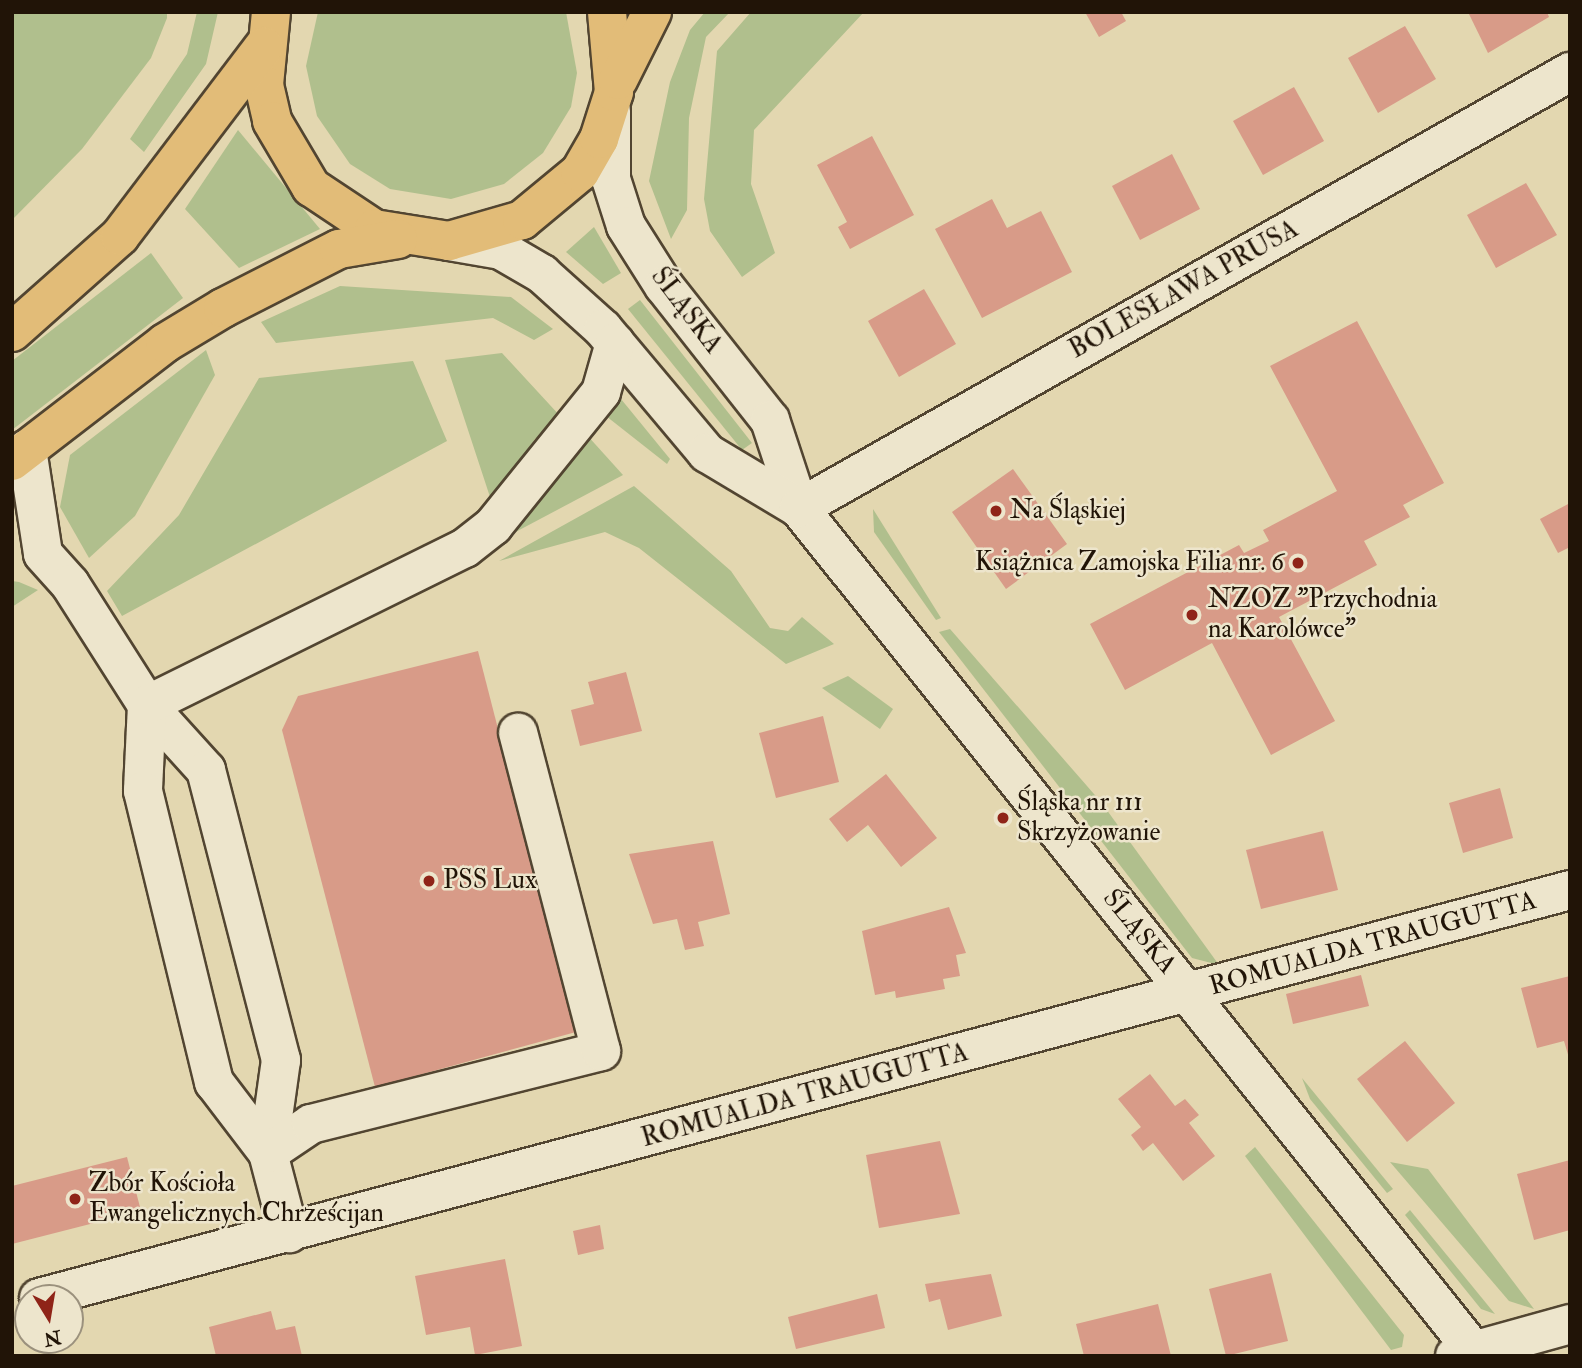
<!DOCTYPE html>
<html>
<head>
<meta charset="utf-8">
<style>
	body { margin:0 }
	#map { position:relative; width:1582px; height:1368px; overflow:hidden; background:#e3d7b0; font-family:"IM FELL Double Pica",serif }
	div>[style] { position:absolute }
	[style*='--x'] { left:calc(var(--x)*1px); top:calc(var(--y)*1px); width:calc(var(--w)*1px); rotate:calc(var(--a)*1deg) }
	.green>* { inset:0; background:#b0bf8d }
	.building>* { inset:0; background:#d89b88 }
	.roads { filter:drop-shadow(2px 0 #524531) drop-shadow(-2px 0 #524531) drop-shadow(0 2px #524531) drop-shadow(0 -2px #524531) }
	.minor>* { height:38px; margin:-19px; padding:0 19px; transform-origin:19px; border-radius:19px; background:#ede5cc }
	.major>* { height:38px; margin:-19px; padding:0 19px; transform-origin:19px; border-radius:19px; background:#e2bc78 }
	.dots>* { width:19px; height:19px; translate:-50% -50%; box-sizing:border-box; border:4px solid #ede5cc; border-radius:50% }
	span { translate:-50% -50%; white-space:nowrap; text-align:center; line-height:1.15; -webkit-text-stroke:5px #ede5cc; paint-order:stroke }
	.street-label { font-size:26px; color:#211407 }
	.poi-label { font-size:26px; color:#211407 }
	.left { translate:0 -50%; text-align:left }
	.right { translate:-100% -50%; text-align:right }
	.frame { position:absolute; inset:0; border:14px solid #211407; pointer-events:none }
	.north { position:absolute; left:14px; top:1284px; width:70px; height:70px; box-sizing:border-box; background:#ede5cc; border:2px solid #9b917d; border-radius:50%; rotate:169deg; font-size:19px; font-weight:700; line-height:28px; text-align:center; color:#211407 }
	.north::after { content:''; display:block; margin:auto; width:24px; height:32px; background:#8f2418; clip-path:polygon(50% 0,100% 100%,50% 72%,0 100%) }
</style>
</head>
<body>
<div id="map">
	<div class="green">
		<i style="clip-path:polygon(12px 12px,167px 12px,167px 18px,151px 58px,82px 149px,12px 220px)"></i>
		<i style="clip-path:polygon(197px 12px,218px 12px,206px 64px,144px 152px,130px 139px,187px 54px)"></i>
		<i style="clip-path:polygon(318px 12px,566px 12px,577px 73px,571px 107px,543px 153px,504px 184px,451px 199px,390px 189px,350px 164px,317px 116px,306px 66px)"></i>
		<i style="clip-path:polygon(705px 12px,730px 12px,706px 37px,689px 118px,687px 210px,671px 239px,649px 181px,670px 82px,690px 30px)"></i>
		<i style="clip-path:polygon(751px 12px,864px 12px,754px 130px,751px 184px,775px 253px,742px 277px,710px 231px,704px 199px,717px 51px)"></i>
		<i style="clip-path:polygon(238px 130px,320px 229px,239px 268px,185px 209px)"></i>
		<i style="clip-path:polygon(594px 227px,621px 273px,603px 284px,566px 252px)"></i>
		<i style="clip-path:polygon(151px 253px,183px 298px,12px 430px,12px 361px)"></i>
		<i style="clip-path:polygon(340px 286px,511px 297px,553px 329px,534px 340px,493px 318px,276px 343px,261px 322px)"></i>
		<i style="clip-path:polygon(640px 300px,752px 443px,742px 450px,628px 309px)"></i>
		<i style="clip-path:polygon(206px 350px,215px 375px,135px 516px,89px 558px,60px 507px,70px 455px)"></i>
		<i style="clip-path:polygon(502px 353px,561px 417px,535px 439px,491px 500px,445px 360px)"></i>
		<i style="clip-path:polygon(413px 361px,447px 441px,122px 616px,107px 591px,179px 515px,259px 378px)"></i>
		<i style="clip-path:polygon(621px 399px,670px 459px,667px 464px,606px 416px)"></i>
		<i style="clip-path:polygon(586px 434px,623px 475px,493px 544px)"></i>
		<i style="clip-path:polygon(634px 486px,731px 571px,770px 628px,788px 631px,802px 617px,834px 644px,786px 664px,639px 548px,605px 532px,499px 561px)"></i>
		<i style="clip-path:polygon(873px 509px,941px 618px,936px 620px,874px 532px)"></i>
		<i style="clip-path:polygon(12px 581px,19px 582px,38px 590px,12px 607px)"></i>
		<i style="clip-path:polygon(950px 629px,1101px 802px,1219px 965px,1192px 958px,939px 632px)"></i>
		<i style="clip-path:polygon(848px 676px,893px 709px,880px 729px,822px 688px)"></i>
		<i style="clip-path:polygon(1302px 1078px,1393px 1189px,1387px 1193px,1310px 1099px)"></i>
		<i style="clip-path:polygon(1255px 1147px,1404px 1335px,1402px 1347px,1391px 1350px,1245px 1156px)"></i>
		<i style="clip-path:polygon(1390px 1162px,1428px 1169px,1534px 1309px,1509px 1301px)"></i>
		<i style="clip-path:polygon(1410px 1210px,1495px 1314px,1481px 1309px,1405px 1215px)"></i>
	</div>
	<div class="building">
		<i style="clip-path:polygon(1085px 12px,1121px 12px,1126px 21px,1099px 37px)"></i>
		<i style="clip-path:polygon(1468px 12px,1547px 12px,1549px 17px,1488px 53px)"></i>
		<i style="clip-path:polygon(1405px 26px,1436px 79px,1378px 113px,1348px 58px)"></i>
		<i style="clip-path:polygon(1294px 87px,1324px 141px,1263px 175px,1233px 121px)"></i>
		<i style="clip-path:polygon(872px 136px,914px 215px,850px 249px,838px 227px,847px 222px,817px 165px)"></i>
		<i style="clip-path:polygon(1172px 154px,1200px 209px,1140px 240px,1112px 186px)"></i>
		<i style="clip-path:polygon(1526px 183px,1557px 235px,1496px 268px,1467px 215px)"></i>
		<i style="clip-path:polygon(992px 199px,1007px 228px,1041px 211px,1072px 272px,982px 318px,935px 229px)"></i>
		<i style="clip-path:polygon(924px 289px,956px 344px,899px 377px,868px 321px)"></i>
		<i style="clip-path:polygon(1357px 321px,1444px 483px,1403px 505px,1410px 517px,1364px 541px,1377px 565px,1279px 617px,1335px 721px,1271px 755px,1212px 643px,1125px 690px,1090px 624px,1239px 545px,1244px 553px,1269px 541px,1263px 530px,1337px 491px,1270px 366px)"></i>
		<i style="clip-path:polygon(1013px 469px,1067px 544px,1006px 589px,952px 512px)"></i>
		<i style="clip-path:polygon(1570px 503px,1570px 547px,1558px 553px,1540px 519px)"></i>
		<i style="clip-path:polygon(478px 651px,576px 1032px,375px 1087px,282px 730px,298px 696px)"></i>
		<i style="clip-path:polygon(626px 672px,642px 731px,580px 746px,571px 710px,594px 704px,588px 682px)"></i>
		<i style="clip-path:polygon(823px 716px,839px 782px,776px 798px,759px 733px)"></i>
		<i style="clip-path:polygon(886px 774px,937px 838px,901px 867px,868px 825px,847px 842px,829px 819px)"></i>
		<i style="clip-path:polygon(1500px 788px,1513px 838px,1463px 853px,1449px 803px)"></i>
		<i style="clip-path:polygon(1323px 831px,1338px 890px,1261px 909px,1246px 850px)"></i>
		<i style="clip-path:polygon(713px 841px,730px 914px,698px 922px,704px 946px,685px 950px,677px 919px,653px 924px,629px 854px)"></i>
		<i style="clip-path:polygon(949px 907px,966px 953px,956px 955px,960px 976px,943px 979px,945px 989px,896px 998px,895px 991px,875px 995px,862px 931px)"></i>
		<i style="clip-path:polygon(1361px 975px,1369px 1006px,1293px 1024px,1286px 994px)"></i>
		<i style="clip-path:polygon(1570px 976px,1570px 1058px,1569px 1058px,1564px 1041px,1537px 1048px,1521px 988px)"></i>
		<i style="clip-path:polygon(1405px 1041px,1455px 1103px,1407px 1142px,1357px 1079px)"></i>
		<i style="clip-path:polygon(1150px 1074px,1175px 1106px,1185px 1099px,1199px 1115px,1189px 1123px,1215px 1156px,1183px 1181px,1153px 1143px,1143px 1151px,1131px 1135px,1141px 1127px,1118px 1099px)"></i>
		<i style="clip-path:polygon(940px 1141px,960px 1214px,879px 1228px,866px 1155px)"></i>
		<i style="clip-path:polygon(127px 1157px,141px 1211px,12px 1244px,12px 1186px)"></i>
		<i style="clip-path:polygon(1570px 1160px,1570px 1230px,1534px 1240px,1517px 1174px)"></i>
		<i style="clip-path:polygon(600px 1225px,604px 1249px,578px 1255px,573px 1231px)"></i>
		<i style="clip-path:polygon(505px 1259px,522px 1346px,475px 1355px,470px 1327px,426px 1335px,415px 1276px)"></i>
		<i style="clip-path:polygon(1271px 1273px,1288px 1341px,1226px 1356px,1209px 1289px)"></i>
		<i style="clip-path:polygon(991px 1274px,1002px 1316px,948px 1330px,940px 1299px,929px 1302px,925px 1284px)"></i>
		<i style="clip-path:polygon(877px 1294px,885px 1328px,796px 1349px,788px 1317px)"></i>
		<i style="clip-path:polygon(1158px 1304px,1171px 1356px,1084px 1356px,1076px 1324px)"></i>
		<i style="clip-path:polygon(271px 1311px,276px 1330px,295px 1326px,302px 1356px,216px 1356px,209px 1327px)"></i>
	</div>
	<div class="roads">
		<div class="minor">
			<i style="--x:611;--y:111;--w:68;--a:90"></i>
			<i style="--x:611;--y:179;--w:49;--a:72.3"></i>
			<i style="--x:626;--y:226;--w:71;--a:57.7"></i>
			<i style="--x:664;--y:286;--w:171;--a:51.7"></i>
			<i style="--x:770;--y:420;--w:93;--a:71.8"></i>
			<i style="--x:449;--y:241;--w:53;--a:9.8"></i>
			<i style="--x:501;--y:250;--w:48;--a:30.3"></i>
			<i style="--x:542;--y:274;--w:82;--a:42"></i>
			<i style="--x:603;--y:329;--w:162;--a:50"></i>
			<i style="--x:707;--y:453;--w:107;--a:30.9"></i>
			<i style="--x:799;--y:508;--w:1086;--a:51.32"></i>
			<i style="--x:27;--y:449;--w:106;--a:81.3"></i>
			<i style="--x:43;--y:554;--w:40;--a:48"></i>
			<i style="--x:70;--y:584;--w:143;--a:57.5"></i>
			<i style="--x:147;--y:705;--w:88;--a:47.8"></i>
			<i style="--x:206;--y:770;--w:300;--a:75.5"></i>
			<i style="--x:281;--y:1060;--w:94;--a:98"></i>
			<i style="--x:268;--y:1153;--w:83;--a:75.3"></i>
			<i style="--x:799;--y:508;--w:886;--a:-29.49"></i>
			<i style="--x:147;--y:705;--w:86;--a:92.7"></i>
			<i style="--x:143;--y:791;--w:300;--a:76.3"></i>
			<i style="--x:214;--y:1082;--w:89;--a:52.7"></i>
			<i style="--x:268;--y:1153;--w:52;--a:-34"></i>
			<i style="--x:311;--y:1124;--w:299;--a:-14.1"></i>
			<i style="--x:601;--y:1051;--w:329;--a:-104.6"></i>
			<i style="--x:147;--y:705;--w:355;--a:-26.3"></i>
			<i style="--x:465;--y:548;--w:36;--a:-38"></i>
			<i style="--x:493;--y:526;--w:172;--a:-51.1"></i>
			<i style="--x:601;--y:392;--w:51;--a:-74.1"></i>
			<i style="--x:39;--y:1298;--w:1584;--a:-14.92"></i>
			<i style="--x:1455;--y:1356;--w:119;--a:-15.5"></i>
		</div>
		<div class="major">
			<i style="--x:271;--y:12;--w:73;--a:95.5"></i>
			<i style="--x:264;--y:85;--w:37;--a:77"></i>
			<i style="--x:272;--y:121;--w:77;--a:59.4"></i>
			<i style="--x:311;--y:187;--w:76;--a:33.7"></i>
			<i style="--x:374;--y:229;--w:76;--a:9.1"></i>
			<i style="--x:449;--y:241;--w:76;--a:-16"></i>
			<i style="--x:522;--y:220;--w:75;--a:-39.6"></i>
			<i style="--x:580;--y:172;--w:38;--a:-60"></i>
			<i style="--x:599;--y:139;--w:49;--a:-72.3"></i>
			<i style="--x:614;--y:92;--w:80;--a:-95"></i>
			<i style="--x:618;--y:80;--w:76;--a:-63.4"></i>
			<i style="--x:12;--y:332;--w:144;--a:-41.6"></i>
			<i style="--x:120;--y:236;--w:238;--a:-52.8"></i>
			<i style="--x:12;--y:461;--w:193;--a:-37.6"></i>
			<i style="--x:165;--y:343;--w:68;--a:-31.1"></i>
			<i style="--x:223;--y:308;--w:130;--a:-27"></i>
			<i style="--x:339;--y:249;--w:60;--a:-9.6"></i>
		</div>
	</div>
	<div class="dots">
		<i style="left:996px;top:511px;background:#8f2418"></i>
		<i style="left:1298px;top:563px;background:#8f2418"></i>
		<i style="left:1192px;top:615px;background:#8f2418"></i>
		<i style="left:1003px;top:818px;background:#8f2418"></i>
		<i style="left:429px;top:881px;background:#8f2418"></i>
		<i style="left:75px;top:1199px;background:#8f2418"></i>
	</div>
	<div class="street-label">
		<span style="left:1184px;top:290px;rotate:-29deg">BOLESŁAWA PRUSA</span>
		<span style="left:686px;top:311px;rotate:53deg">ŚLĄSKA</span>
		<span style="left:1139px;top:932px;rotate:51deg">ŚLĄSKA</span>
		<span style="left:1373px;top:944px;rotate:-15deg">ROMUALDA TRAUGUTTA</span>
		<span style="left:805px;top:1096px;rotate:-15deg">ROMUALDA TRAUGUTTA</span>
	</div>
	<div class="poi-label">
		<span class="left" style="left:1010px;top:511px">Na Śląskiej</span>
		<span class="right" style="left:1284px;top:563px">Książnica Zamojska Filia nr. 6</span>
		<span class="left" style="left:1208px;top:615px">NZOZ "Przychodnia<br>na Karolówce"</span>
		<span class="left" style="left:1017px;top:818px">Śląska nr 111<br>Skrzyżowanie</span>
		<span class="left" style="left:443px;top:881px">PSS Lux</span>
		<span class="left" style="left:89px;top:1199px">Zbór Kościoła<br>Ewangelicznych Chrześcijan</span>
	</div>
	<div class="frame"></div>
	<div class="north">N</div>
</div>
</body>
</html>
